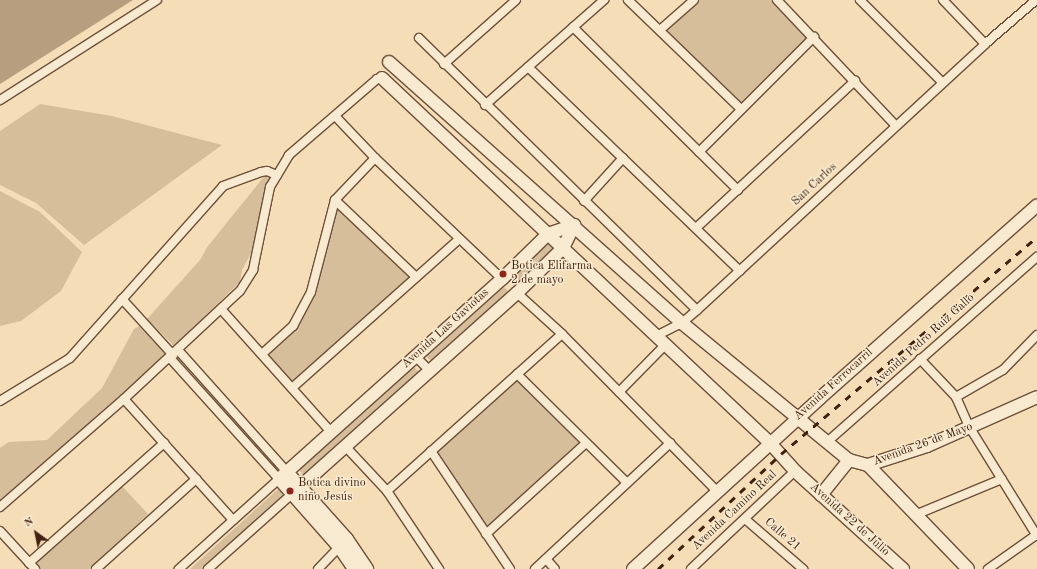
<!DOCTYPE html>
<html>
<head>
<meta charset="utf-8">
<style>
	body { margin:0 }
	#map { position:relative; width:1037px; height:569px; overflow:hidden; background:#f5deb7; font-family:"Old Standard TT",serif }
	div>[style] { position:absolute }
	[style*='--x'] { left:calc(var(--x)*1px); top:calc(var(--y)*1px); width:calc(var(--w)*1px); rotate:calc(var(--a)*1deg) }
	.green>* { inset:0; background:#d6be9b }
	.water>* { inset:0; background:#b79e7e }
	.roads { filter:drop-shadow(1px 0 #6d503a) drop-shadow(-1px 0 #6d503a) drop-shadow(0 1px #6d503a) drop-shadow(0 -1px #6d503a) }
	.street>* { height:8px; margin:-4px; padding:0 4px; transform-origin:4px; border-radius:4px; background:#f8ead0 }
	.secondary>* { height:12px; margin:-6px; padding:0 6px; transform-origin:6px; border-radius:6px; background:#f8ead0 }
	.rail>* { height:2.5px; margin-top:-1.25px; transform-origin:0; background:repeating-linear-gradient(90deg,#402110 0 7px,transparent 0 14px) }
	.dots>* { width:11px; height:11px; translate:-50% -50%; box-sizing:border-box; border:2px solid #f8ead0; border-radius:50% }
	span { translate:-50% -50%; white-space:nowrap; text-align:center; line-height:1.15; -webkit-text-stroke:3px #f8ead0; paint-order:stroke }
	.street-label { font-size:12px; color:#402110 }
	.poi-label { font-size:12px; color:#402110 }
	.left { translate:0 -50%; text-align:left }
	.north { position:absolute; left:16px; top:513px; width:40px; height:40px; -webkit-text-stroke:3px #f8ead0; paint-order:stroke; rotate:327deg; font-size:11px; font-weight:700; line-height:16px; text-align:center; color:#402110 }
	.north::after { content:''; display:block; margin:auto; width:14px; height:18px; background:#402110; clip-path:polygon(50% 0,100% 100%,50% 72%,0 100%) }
</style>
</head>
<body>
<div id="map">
	<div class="green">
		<i style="clip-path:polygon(699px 0,771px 0,809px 38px,741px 102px,665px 30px)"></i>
		<i style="clip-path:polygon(40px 104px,112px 116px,222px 145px,84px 245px,36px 203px,0 185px,0 131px)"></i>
		<i style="clip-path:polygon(266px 174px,273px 178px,268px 185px,261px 209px,254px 248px,242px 270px,240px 282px,174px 346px,147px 319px,200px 260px,208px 246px)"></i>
		<i style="clip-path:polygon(0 191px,40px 212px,82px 252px,61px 291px,21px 321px,0 326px)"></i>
		<i style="clip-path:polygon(337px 209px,341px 210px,410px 276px,410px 280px,293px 382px,268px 355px,289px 335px,311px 302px,332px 215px)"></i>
		<i style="clip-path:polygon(549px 242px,555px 249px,517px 287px,510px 281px)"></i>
		<i style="clip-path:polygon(504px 287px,511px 294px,433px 363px,426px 356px)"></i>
		<i style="clip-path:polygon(139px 326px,166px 355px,0 501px,0 448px,9px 442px,47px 440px,102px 388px,134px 329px)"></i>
		<i style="clip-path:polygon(414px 367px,421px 374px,306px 478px,299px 470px)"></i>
		<i style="clip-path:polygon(514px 379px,518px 380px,581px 441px,489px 527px,486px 527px,437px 455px,438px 451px)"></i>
		<i style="clip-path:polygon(121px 485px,148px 514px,89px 569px,42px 569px,36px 562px)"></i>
		<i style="clip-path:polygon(278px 489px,285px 497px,205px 569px,190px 569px)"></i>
	</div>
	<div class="water">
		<i style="clip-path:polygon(0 0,133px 0,0 84px)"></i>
	</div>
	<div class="roads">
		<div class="street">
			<i style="--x:628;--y:0;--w:157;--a:44"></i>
			<i style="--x:777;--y:0;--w:173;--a:46.6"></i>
			<i style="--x:860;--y:0;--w:117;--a:45"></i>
			<i style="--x:943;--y:0;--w:61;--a:46.3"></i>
			<i style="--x:573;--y:27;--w:232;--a:44.7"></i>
			<i style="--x:660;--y:30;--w:45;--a:-41.4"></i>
			<i style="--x:419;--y:38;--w:389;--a:44.4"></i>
			<i style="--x:444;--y:64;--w:96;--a:-41.6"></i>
			<i style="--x:528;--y:67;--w:294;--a:43.9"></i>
			<i style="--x:0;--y:100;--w:186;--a:-32.5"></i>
			<i style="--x:485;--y:105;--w:159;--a:-41.4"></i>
			<i style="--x:336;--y:117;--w:57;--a:46.4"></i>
			<i style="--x:375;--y:158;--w:175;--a:43.6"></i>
			<i style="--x:699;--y:152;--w:163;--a:-45"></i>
			<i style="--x:335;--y:200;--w:112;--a:43.5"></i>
			<i style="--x:584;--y:201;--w:58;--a:-47.8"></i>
			<i style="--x:696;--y:228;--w:217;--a:-42.8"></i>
			<i style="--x:517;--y:293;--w:61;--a:42.3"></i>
			<i style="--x:562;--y:334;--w:222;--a:45.4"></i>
			<i style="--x:122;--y:299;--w:76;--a:47.7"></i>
			<i style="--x:221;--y:309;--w:165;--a:48.2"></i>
			<i style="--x:656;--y:336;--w:29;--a:-27"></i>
			<i style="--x:682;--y:323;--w:20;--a:-41"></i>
			<i style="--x:697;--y:310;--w:392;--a:-42.7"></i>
			<i style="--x:985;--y:44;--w:67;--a:-40.8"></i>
			<i style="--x:178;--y:350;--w:164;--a:48.2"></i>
			<i style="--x:262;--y:354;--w:42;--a:-42.1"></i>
			<i style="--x:293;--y:326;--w:38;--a:-62"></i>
			<i style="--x:311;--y:292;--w:95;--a:-75.4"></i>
			<i style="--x:335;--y:200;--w:58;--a:-46.4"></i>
			<i style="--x:415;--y:356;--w:21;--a:45"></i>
			<i style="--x:170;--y:358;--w:163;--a:48"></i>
			<i style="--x:279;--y:479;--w:135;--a:138"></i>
			<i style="--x:920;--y:359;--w:52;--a:46.5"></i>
			<i style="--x:956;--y:397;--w:34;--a:66"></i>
			<i style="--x:970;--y:428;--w:127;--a:58.2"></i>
			<i style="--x:517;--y:374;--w:155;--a:44.7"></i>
			<i style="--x:292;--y:388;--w:224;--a:-41.7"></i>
			<i style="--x:619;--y:392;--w:66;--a:-45.6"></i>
			<i style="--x:956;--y:397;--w:54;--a:-29.9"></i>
			<i style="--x:1003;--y:370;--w:49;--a:-45.8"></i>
			<i style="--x:124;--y:399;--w:163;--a:48"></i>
			<i style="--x:0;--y:401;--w:82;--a:-31.6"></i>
			<i style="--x:70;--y:358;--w:230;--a:-48.3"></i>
			<i style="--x:223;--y:186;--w:40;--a:-20.2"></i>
			<i style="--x:261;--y:172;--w:6;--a:-9"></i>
			<i style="--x:267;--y:171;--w:11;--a:22"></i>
			<i style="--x:827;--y:442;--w:280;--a:-41.4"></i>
			<i style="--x:345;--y:446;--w:62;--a:47"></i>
			<i style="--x:387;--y:491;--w:94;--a:56.3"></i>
			<i style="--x:431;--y:451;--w:142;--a:56.2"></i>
			<i style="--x:387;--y:491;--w:235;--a:-41.9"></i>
			<i style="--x:0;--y:507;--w:164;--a:-41.1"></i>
			<i style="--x:124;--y:399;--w:158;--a:-43"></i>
			<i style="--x:240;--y:291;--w:25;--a:-58"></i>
			<i style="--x:253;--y:270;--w:85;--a:-78.4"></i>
			<i style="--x:270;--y:187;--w:37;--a:-59"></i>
			<i style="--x:289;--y:155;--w:116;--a:-40.8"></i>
			<i style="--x:377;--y:79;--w:5;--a:-11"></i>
			<i style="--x:915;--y:515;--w:94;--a:-22.5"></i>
			<i style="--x:745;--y:519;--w:77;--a:40.8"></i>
			<i style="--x:0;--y:531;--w:52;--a:47.4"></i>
			<i style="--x:486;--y:534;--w:135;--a:-42.3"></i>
			<i style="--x:546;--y:559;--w:13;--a:48"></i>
			<i style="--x:29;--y:563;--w:181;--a:-41.6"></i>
			<i style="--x:96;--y:569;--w:135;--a:-42"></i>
			<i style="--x:208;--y:569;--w:113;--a:-41.8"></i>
			<i style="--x:318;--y:569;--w:35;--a:-46"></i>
			<i style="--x:535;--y:569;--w:185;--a:-43"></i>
			<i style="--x:691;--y:569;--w:143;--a:-43.3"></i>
			<i style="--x:988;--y:569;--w:59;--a:-35.3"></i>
		</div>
		<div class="secondary">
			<i style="--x:389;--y:62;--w:392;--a:41.7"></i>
			<i style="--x:682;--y:323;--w:216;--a:39.4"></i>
			<i style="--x:849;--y:460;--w:20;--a:15"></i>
			<i style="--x:868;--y:465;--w:62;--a:-17.9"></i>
			<i style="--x:927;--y:446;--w:120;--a:-24"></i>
			<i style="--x:382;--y:78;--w:533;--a:43.25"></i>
			<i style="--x:770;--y:443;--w:38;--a:48"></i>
			<i style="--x:795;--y:471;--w:146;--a:42.2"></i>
			<i style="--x:868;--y:465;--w:144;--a:46.1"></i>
			<i style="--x:287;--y:472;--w:90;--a:48.2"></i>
			<i style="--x:347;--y:539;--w:36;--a:56"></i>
			<i style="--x:292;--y:494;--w:302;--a:-41.8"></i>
			<i style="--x:517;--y:293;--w:64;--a:-44.4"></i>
			<i style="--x:563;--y:248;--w:25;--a:-64"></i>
			<i style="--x:821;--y:495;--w:45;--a:-51.3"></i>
			<i style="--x:354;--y:569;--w:27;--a:-124"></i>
			<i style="--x:339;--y:547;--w:91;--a:-131.4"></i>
			<i style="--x:279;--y:479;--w:300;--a:-41.9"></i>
			<i style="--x:502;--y:279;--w:64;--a:-44.4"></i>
			<i style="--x:548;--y:234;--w:28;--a:-19"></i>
			<i style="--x:633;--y:569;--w:253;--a:-42.4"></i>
			<i style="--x:820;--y:398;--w:290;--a:-41.6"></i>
		</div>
	</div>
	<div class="rail">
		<i style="--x:658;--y:569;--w:168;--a:-43.1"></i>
		<i style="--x:781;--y:454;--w:336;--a:-40.3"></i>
	</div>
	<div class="dots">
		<i style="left:503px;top:274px;background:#8f2418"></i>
		<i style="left:290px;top:491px;background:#8f2418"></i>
	</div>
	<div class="street-label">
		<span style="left:815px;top:185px;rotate:-43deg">San Carlos</span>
		<span style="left:446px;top:329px;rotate:-42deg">Avenida Las Gaviotas</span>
		<span style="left:924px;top:341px;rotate:-42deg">Avenida Pedro Ruiz Gallo</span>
		<span style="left:834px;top:385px;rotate:-42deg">Avenida Ferrocarril</span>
		<span style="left:923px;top:445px;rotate:-20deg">Avenida 26 de Mayo</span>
		<span style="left:735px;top:511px;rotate:-43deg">Avenida Camino Real</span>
		<span style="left:849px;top:520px;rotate:42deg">Avenida 22 de Julio</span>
		<span style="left:782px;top:535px;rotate:41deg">Calle 21</span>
	</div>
	<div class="poi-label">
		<span class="left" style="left:511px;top:274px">Botica Elifarma<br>2 de mayo</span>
		<span class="left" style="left:298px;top:491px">Botica divino<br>niño Jesús</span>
	</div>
	<div class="north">N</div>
</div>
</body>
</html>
